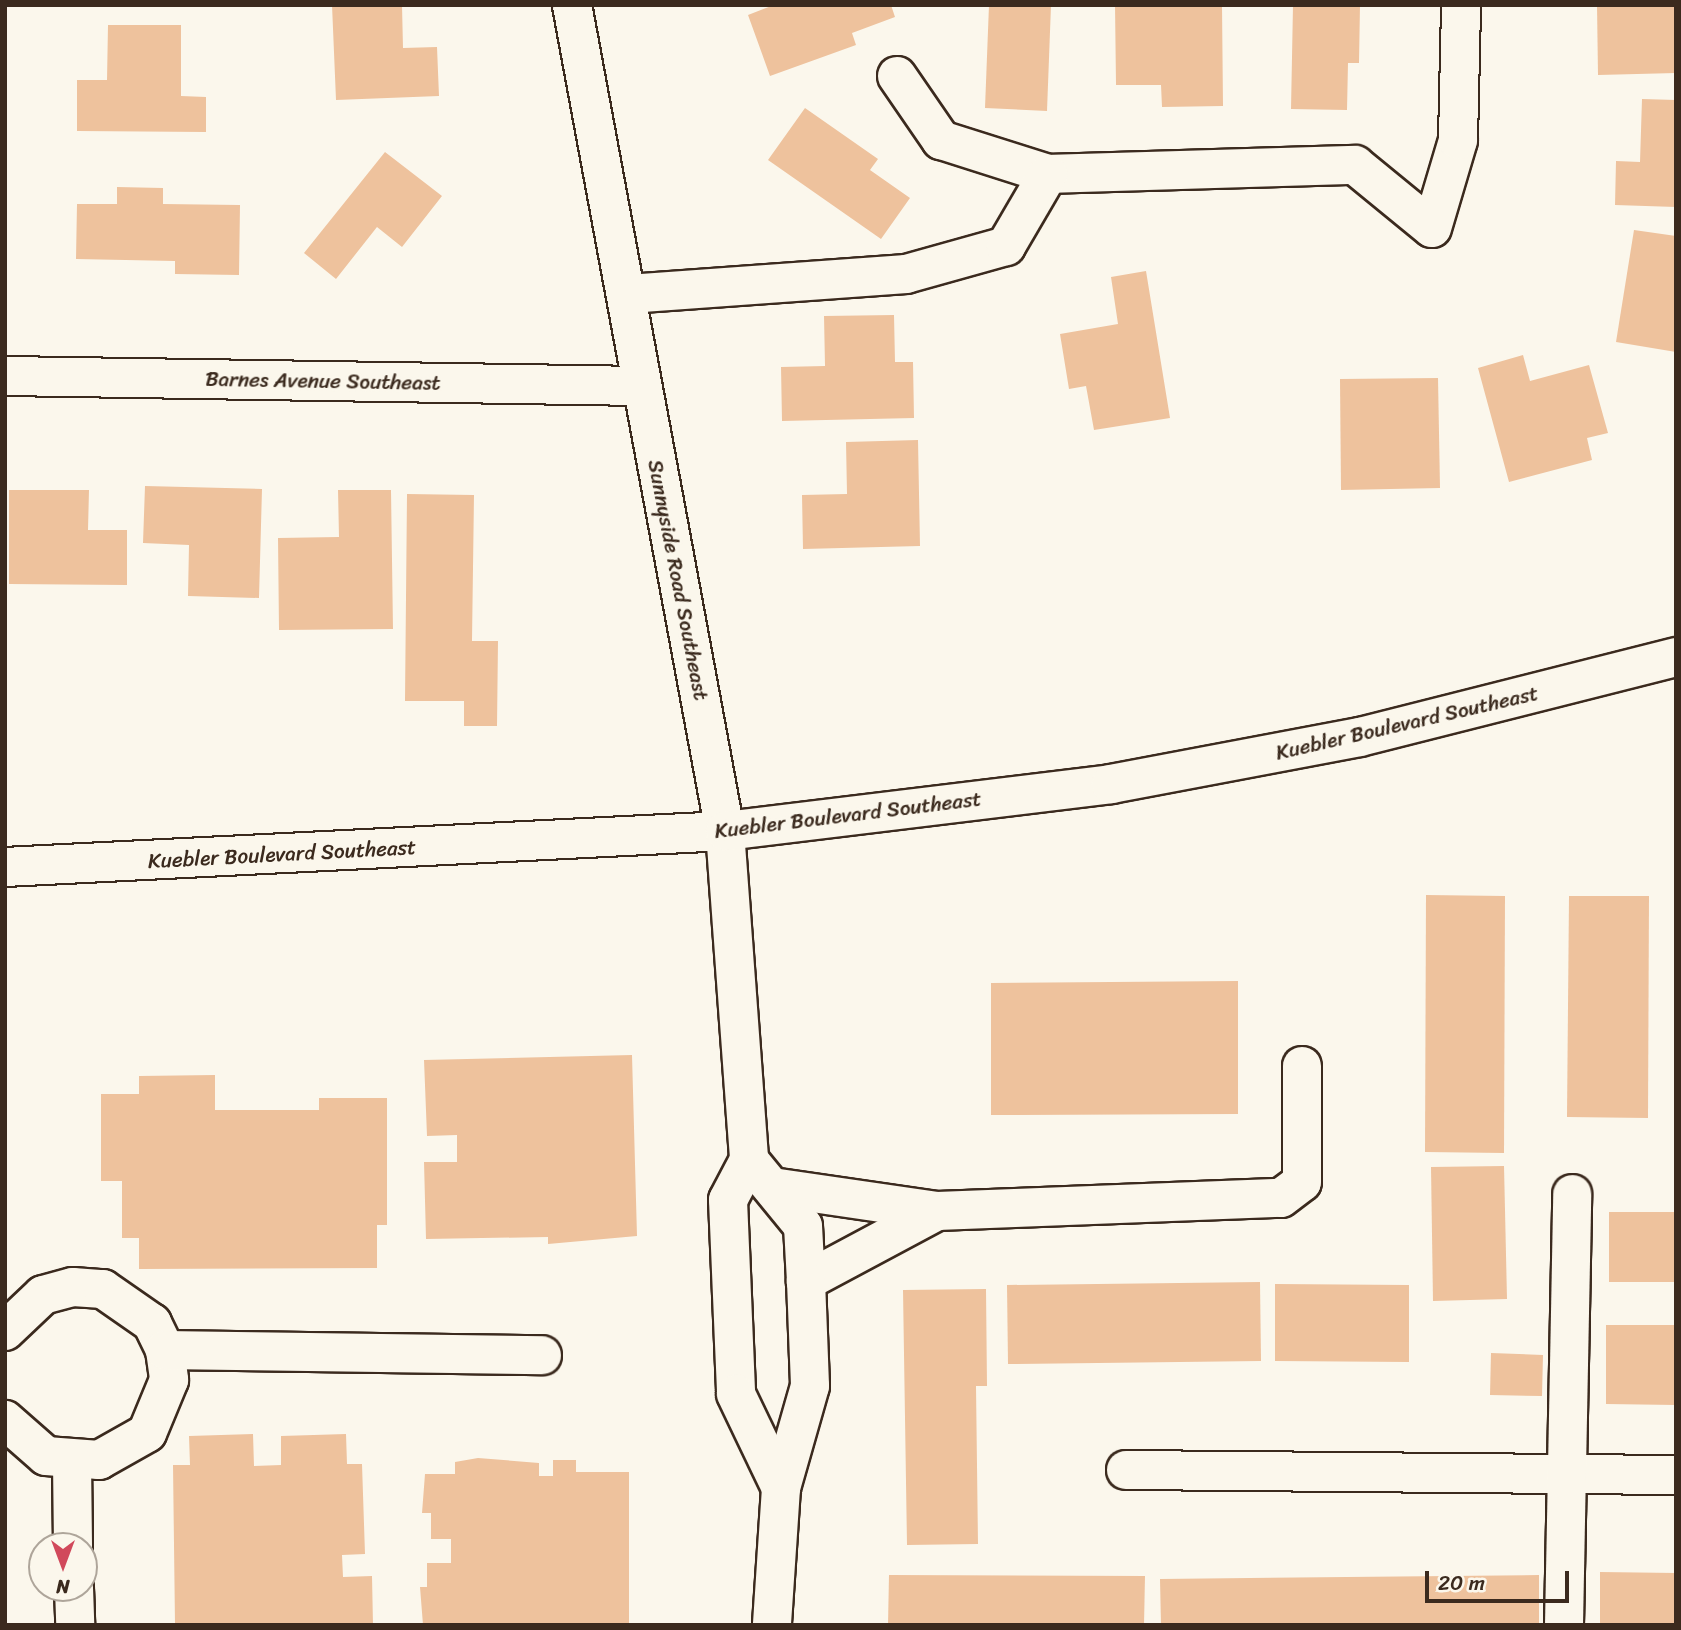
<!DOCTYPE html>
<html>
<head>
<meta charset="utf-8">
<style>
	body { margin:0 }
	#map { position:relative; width:1681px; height:1630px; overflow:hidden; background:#fbf7ec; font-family:Sriracha,sans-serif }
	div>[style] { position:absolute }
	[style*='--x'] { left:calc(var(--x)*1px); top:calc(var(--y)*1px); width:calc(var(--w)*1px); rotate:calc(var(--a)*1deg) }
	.building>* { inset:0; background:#eec29d }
	.roads { filter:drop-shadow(2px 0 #3b2a1e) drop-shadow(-2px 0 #3b2a1e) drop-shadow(0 2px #3b2a1e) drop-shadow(0 -2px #3b2a1e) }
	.minor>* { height:38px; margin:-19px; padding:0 19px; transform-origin:19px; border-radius:19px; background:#fbf7ec }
	.major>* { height:38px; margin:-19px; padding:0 19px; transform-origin:19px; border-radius:19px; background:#fbf7ec }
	span { translate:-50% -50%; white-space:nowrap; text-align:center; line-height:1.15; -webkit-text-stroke:5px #fbf7ec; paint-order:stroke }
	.street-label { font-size:21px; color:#3b2a1e }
	.frame { position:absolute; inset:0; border:7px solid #3b2a1e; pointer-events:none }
	.north { position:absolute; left:28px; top:1532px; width:70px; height:70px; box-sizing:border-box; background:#fbf7ec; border:2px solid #aea59a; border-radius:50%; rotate:180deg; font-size:19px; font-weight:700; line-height:28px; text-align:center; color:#3b2a1e }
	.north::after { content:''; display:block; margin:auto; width:24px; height:32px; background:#d1495b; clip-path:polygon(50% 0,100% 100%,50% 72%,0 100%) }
	.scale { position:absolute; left:1425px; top:1571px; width:144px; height:32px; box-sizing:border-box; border:4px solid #3b2a1e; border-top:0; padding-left:9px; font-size:21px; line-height:24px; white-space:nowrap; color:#3b2a1e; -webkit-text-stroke:5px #fbf7ec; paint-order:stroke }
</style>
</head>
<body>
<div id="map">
	<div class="building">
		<i style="clip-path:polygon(332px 5px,402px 5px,403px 48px,437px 47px,439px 96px,336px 100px)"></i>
		<i style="clip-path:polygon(774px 5px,891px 5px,895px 17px,852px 33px,856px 45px,770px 76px,748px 15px)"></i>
		<i style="clip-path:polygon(989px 5px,1051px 5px,1047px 111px,985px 108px)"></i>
		<i style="clip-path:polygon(1115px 5px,1222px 5px,1223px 106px,1162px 107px,1161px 85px,1116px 85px)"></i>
		<i style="clip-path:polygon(1293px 5px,1360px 5px,1359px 63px,1348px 63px,1347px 110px,1291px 109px)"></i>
		<i style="clip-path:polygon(1597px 5px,1676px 5px,1676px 73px,1598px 75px)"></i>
		<i style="clip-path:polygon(108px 25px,181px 25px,181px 96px,206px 97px,206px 132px,77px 131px,77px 80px,107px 80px)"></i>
		<i style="clip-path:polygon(1642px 99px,1676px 100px,1676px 207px,1615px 205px,1616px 161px,1640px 162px)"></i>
		<i style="clip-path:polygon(805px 108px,878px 159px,870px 170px,910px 198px,881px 239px,768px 160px)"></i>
		<i style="clip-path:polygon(385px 152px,442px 196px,402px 247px,377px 227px,336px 279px,304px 253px)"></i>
		<i style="clip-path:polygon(117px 187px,163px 188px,163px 204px,240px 205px,239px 275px,175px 274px,175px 261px,76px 259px,77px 204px,117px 204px)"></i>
		<i style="clip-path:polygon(1634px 230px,1676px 236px,1676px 352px,1616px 342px)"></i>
		<i style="clip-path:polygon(1146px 271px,1170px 418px,1094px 430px,1086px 386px,1069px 389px,1060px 334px,1118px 324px,1111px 277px)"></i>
		<i style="clip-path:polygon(894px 315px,895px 362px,913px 362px,914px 418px,782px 421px,781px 367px,825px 366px,824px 316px)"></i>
		<i style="clip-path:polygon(1523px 355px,1530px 381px,1589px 365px,1608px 433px,1587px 438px,1592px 460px,1509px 482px,1478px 368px)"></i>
		<i style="clip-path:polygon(1438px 378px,1440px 488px,1341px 490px,1340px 379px)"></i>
		<i style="clip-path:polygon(918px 440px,920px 546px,803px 549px,802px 495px,847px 494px,846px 442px)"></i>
		<i style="clip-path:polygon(145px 486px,262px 489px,259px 598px,188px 596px,189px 545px,143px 543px)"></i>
		<i style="clip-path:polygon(9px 490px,89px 490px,88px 530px,127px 530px,127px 585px,9px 584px)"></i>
		<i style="clip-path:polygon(338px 490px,391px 490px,393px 629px,279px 630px,278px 538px,339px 537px)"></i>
		<i style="clip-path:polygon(407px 494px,474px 495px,472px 641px,498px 641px,497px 726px,464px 726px,464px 701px,405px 701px)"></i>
		<i style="clip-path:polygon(1426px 895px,1505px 896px,1504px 1153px,1425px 1152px)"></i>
		<i style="clip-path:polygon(1569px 896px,1649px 896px,1648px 1118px,1567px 1117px)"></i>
		<i style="clip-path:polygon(1238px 981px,1238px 1114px,991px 1115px,991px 983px)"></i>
		<i style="clip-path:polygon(632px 1055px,637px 1236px,548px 1244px,548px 1237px,426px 1239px,424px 1162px,457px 1162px,457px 1135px,427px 1136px,424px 1060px)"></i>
		<i style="clip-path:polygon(215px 1075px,215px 1110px,319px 1110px,319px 1098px,387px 1098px,387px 1225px,377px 1225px,377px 1268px,139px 1269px,139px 1238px,122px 1238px,122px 1181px,101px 1181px,101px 1094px,139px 1094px,139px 1076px)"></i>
		<i style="clip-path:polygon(1504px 1166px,1507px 1299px,1433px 1301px,1431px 1167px)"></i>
		<i style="clip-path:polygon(1609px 1212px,1676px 1212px,1676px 1282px,1609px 1282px)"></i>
		<i style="clip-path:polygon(1260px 1282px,1261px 1361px,1008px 1364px,1007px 1285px)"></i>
		<i style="clip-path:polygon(1275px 1284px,1409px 1285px,1409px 1362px,1275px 1361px)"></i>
		<i style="clip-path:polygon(986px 1289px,987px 1386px,976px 1386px,978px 1544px,907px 1545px,903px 1290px)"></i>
		<i style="clip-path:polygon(1606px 1325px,1676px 1325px,1676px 1405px,1606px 1404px)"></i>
		<i style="clip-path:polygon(1491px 1353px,1543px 1355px,1542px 1396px,1490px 1395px)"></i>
		<i style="clip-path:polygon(253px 1434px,254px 1466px,281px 1465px,281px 1436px,346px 1434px,347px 1464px,362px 1464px,365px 1554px,342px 1555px,343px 1577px,372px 1576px,373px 1625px,175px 1625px,173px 1465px,190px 1465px,189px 1436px)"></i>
		<i style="clip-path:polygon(478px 1458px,539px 1463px,539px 1476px,553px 1476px,553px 1460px,576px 1460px,576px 1472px,629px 1472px,629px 1625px,423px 1625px,420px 1587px,427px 1587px,427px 1563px,451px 1563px,451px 1539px,431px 1539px,431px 1513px,422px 1513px,425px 1474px,455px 1474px,455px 1462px)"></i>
		<i style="clip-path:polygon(1600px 1572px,1676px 1573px,1676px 1625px,1600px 1625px)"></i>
		<i style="clip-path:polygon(889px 1575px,1145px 1576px,1144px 1625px,888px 1625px)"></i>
		<i style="clip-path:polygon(1539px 1575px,1539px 1625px,1161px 1625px,1160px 1579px)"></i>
	</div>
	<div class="roads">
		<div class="minor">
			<i style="--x:897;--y:76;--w:78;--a:55.5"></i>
			<i style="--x:941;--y:140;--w:112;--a:17.6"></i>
			<i style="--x:1048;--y:174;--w:307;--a:-1.7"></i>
			<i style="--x:1355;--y:165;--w:99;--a:39.3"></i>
			<i style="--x:1432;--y:228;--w:92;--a:-73.5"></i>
			<i style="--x:1458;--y:140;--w:135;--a:-88.7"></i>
			<i style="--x:628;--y:294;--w:279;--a:-4.1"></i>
			<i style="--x:906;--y:274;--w:104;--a:-15.6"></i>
			<i style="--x:1006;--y:246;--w:83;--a:-59.7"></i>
			<i style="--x:5;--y:376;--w:636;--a:0.9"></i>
			<i style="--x:772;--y:1187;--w:167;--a:8.3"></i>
			<i style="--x:937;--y:1211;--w:149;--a:151.9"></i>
			<i style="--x:937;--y:1211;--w:344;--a:-2.2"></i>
			<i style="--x:1281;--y:1198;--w:26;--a:-37"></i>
			<i style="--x:1302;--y:1182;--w:116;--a:-90"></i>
			<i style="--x:5;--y:1331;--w:52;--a:-43.5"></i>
			<i style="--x:43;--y:1295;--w:31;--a:-15"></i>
			<i style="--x:73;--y:1287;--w:30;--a:4"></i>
			<i style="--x:103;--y:1289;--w:60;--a:34.8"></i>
			<i style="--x:152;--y:1323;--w:30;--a:64"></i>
			<i style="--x:165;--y:1350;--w:30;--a:82"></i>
			<i style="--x:169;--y:1380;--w:57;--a:112.5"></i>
			<i style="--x:147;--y:1433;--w:55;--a:150.6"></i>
			<i style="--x:99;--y:1460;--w:53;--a:-175.7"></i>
			<i style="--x:46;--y:1456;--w:55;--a:-138.7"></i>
			<i style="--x:165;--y:1350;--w:377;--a:0.8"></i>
			<i style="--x:72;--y:1462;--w:84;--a:89.3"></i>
			<i style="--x:1126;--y:1470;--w:550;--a:0.52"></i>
			<i style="--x:74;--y:1588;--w:37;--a:88"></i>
			<i style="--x:1564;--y:1625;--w:431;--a:-88.9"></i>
		</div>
		<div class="major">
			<i style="--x:572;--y:5;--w:840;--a:79.51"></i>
			<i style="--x:725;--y:831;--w:330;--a:85.8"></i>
			<i style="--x:749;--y:1160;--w:45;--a:117.7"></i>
			<i style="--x:728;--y:1200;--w:194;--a:87.6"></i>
			<i style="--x:736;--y:1394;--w:104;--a:64.4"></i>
			<i style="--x:5;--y:867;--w:721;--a:-2.86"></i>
			<i style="--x:725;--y:831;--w:389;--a:-6.9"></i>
			<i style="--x:1111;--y:784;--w:253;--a:-10.7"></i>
			<i style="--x:1360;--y:737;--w:326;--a:-14.2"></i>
			<i style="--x:749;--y:1160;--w:85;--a:50.7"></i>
			<i style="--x:803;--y:1226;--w:55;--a:86.9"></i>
			<i style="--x:806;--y:1281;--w:105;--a:87.8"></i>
			<i style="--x:810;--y:1386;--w:106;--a:105.9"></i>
			<i style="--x:781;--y:1488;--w:137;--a:93.8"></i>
		</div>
	</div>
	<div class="street-label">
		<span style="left:323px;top:381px;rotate:1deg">Barnes Avenue Southeast</span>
		<span style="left:678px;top:580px;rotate:79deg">Sunnyside Road Southeast</span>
		<span style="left:1407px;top:723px;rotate:-13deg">Kuebler Boulevard Southeast</span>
		<span style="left:848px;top:815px;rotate:-7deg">Kuebler Boulevard Southeast</span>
		<span style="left:282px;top:854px;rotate:-3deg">Kuebler Boulevard Southeast</span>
	</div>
	<div class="frame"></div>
	<div class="north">N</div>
	<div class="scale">20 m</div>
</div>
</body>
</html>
